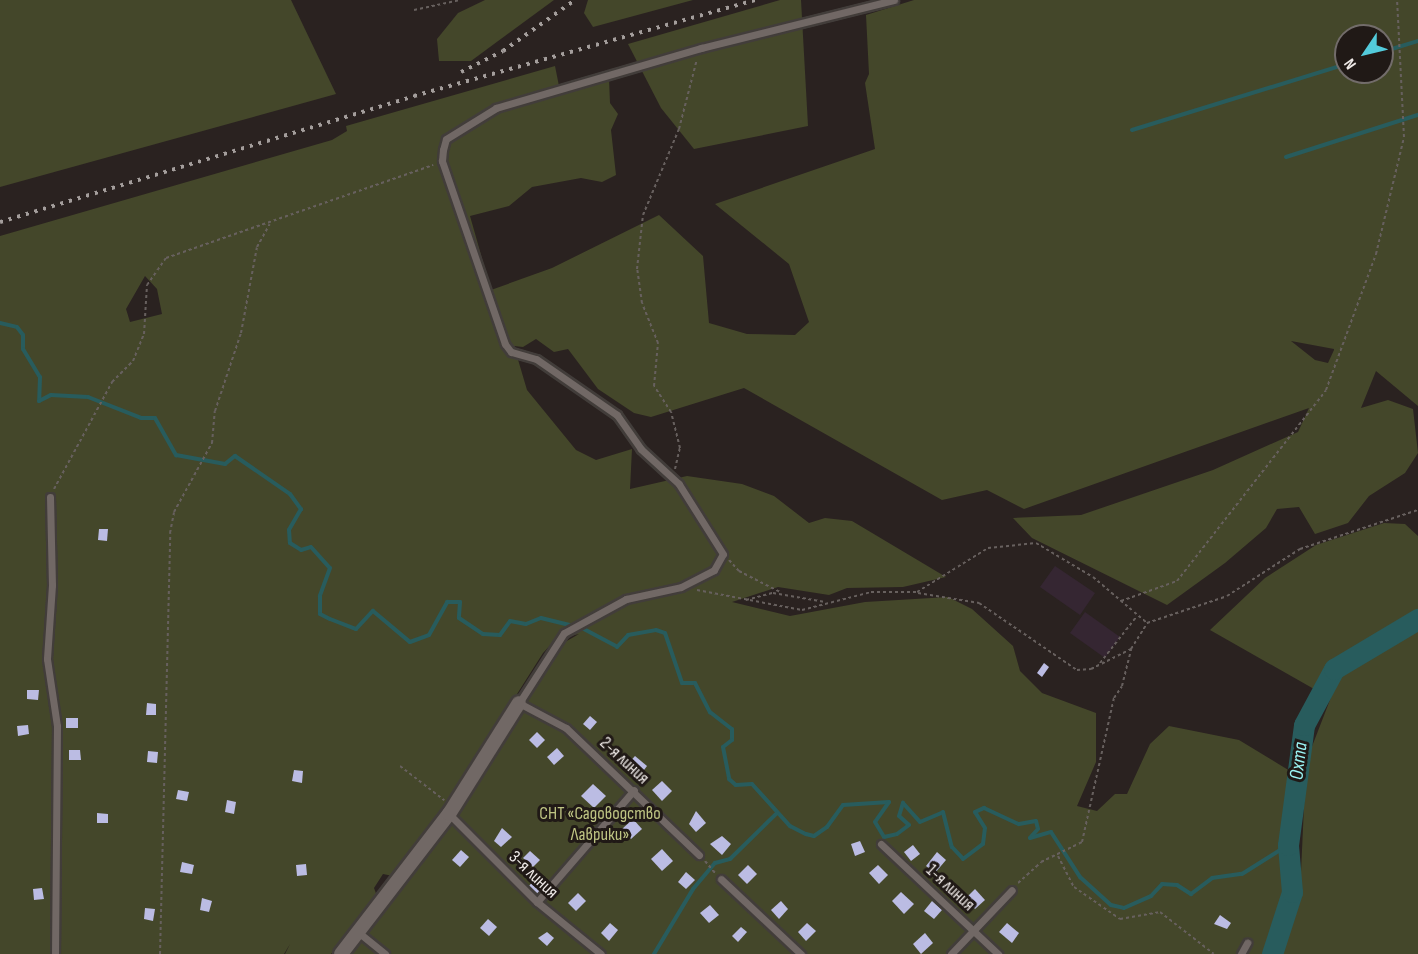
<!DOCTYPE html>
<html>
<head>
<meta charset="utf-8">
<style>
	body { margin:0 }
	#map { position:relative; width:1418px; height:954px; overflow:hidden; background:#2a2220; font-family:"Sofia Sans Condensed",sans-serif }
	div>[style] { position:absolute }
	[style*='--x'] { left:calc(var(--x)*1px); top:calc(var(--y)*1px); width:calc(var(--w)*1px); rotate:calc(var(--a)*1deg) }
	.industrial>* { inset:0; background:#352632 }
	.green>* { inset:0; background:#44472a }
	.stream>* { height:4px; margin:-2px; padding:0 2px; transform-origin:2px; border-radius:2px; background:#285c5d }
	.river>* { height:21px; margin:-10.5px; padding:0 10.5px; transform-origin:10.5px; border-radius:10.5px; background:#285c5d }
	.building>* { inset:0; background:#bbbce3 }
	.path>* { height:2px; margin-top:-1px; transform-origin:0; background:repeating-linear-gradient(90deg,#67605e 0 3px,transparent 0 6px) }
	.roads { filter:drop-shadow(2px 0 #423d3a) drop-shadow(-2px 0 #423d3a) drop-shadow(0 2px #423d3a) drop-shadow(0 -2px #423d3a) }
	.service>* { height:7px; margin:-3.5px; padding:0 3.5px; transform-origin:3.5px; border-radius:3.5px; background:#716865 }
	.minor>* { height:14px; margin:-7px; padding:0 7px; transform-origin:7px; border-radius:7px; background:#716865 }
	.rail>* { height:4px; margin-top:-2px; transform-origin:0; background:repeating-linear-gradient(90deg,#a49e9c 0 3px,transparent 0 9px) }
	span { translate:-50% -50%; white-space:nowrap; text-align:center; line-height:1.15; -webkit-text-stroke:6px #201916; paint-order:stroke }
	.street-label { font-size:18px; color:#eee9e7 }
	.park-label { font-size:18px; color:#bec483 }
	.water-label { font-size:20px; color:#9bf4f4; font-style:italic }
	.north { position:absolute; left:1334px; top:24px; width:60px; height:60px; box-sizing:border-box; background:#201916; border:2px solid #726c6a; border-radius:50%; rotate:235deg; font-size:16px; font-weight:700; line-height:24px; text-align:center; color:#eee9e7 }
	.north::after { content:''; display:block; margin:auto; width:21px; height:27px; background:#53cbdb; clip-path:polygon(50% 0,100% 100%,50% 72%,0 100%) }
</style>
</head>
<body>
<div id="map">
	<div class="industrial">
		<i style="clip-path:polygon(1055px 566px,1095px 593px,1080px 615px,1040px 587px)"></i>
		<i style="clip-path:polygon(1085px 612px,1120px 637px,1105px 658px,1070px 633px)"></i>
	</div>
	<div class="green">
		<i style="clip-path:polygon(0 0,291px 0,336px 94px,0 187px)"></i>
		<i style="clip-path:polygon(485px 0,554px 0,471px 61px,439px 61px,437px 39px,458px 13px)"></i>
		<i style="clip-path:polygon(588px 0,693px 0,593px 27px,584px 13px)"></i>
		<i style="clip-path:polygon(780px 0,801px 0,808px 126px,694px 149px,661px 108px,628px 44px)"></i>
		<i style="clip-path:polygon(evenodd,914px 0,1418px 0,1418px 406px,1376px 371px,1361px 408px,1388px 400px,1413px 409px,1418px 453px,1405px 473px,1369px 496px,1348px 523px,1315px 534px,1299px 507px,1277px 509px,1266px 528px,1225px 563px,1167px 605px,1032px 538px,1013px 518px,1081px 515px,1213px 470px,1298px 432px,1309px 408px,1024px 509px,987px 490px,942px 500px,744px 388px,651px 417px,634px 413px,598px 389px,568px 349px,554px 352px,536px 339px,523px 347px,514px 346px,527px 390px,576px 450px,596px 460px,632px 449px,630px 489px,687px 476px,742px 484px,774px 496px,809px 523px,825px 518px,852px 521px,946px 577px,903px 587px,847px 588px,829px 595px,778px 587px,732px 602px,790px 616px,865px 602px,948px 597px,972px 609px,1013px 646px,1020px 671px,1042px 693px,1096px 713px,1096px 762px,1077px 806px,1097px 811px,1115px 794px,1127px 794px,1150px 744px,1169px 726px,1239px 740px,1290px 771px,1285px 890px,1263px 954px,1282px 949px,1300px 894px,1306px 762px,1340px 674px,1418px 622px,1418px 954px,352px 954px,455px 820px,558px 646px,579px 634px,556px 639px,543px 653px,445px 808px,393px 876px,383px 874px,374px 888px,377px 896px,331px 954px,285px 954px,290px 944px,284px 954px,0 954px,0 236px,332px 140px,347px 131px,346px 126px,555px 66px,560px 91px,609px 78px,610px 103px,618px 114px,611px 130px,616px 175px,602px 182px,581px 178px,532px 187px,509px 206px,470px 216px,491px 290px,552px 268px,659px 215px,703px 256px,709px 323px,747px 334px,795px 335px,809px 322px,789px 264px,715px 204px,875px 149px,865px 83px,869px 74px,866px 15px,914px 0,1346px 36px,1382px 36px,1382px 72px,1346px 72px,1346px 36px,914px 0,145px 276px,157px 289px,162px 314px,130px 322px,126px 309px,145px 276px,914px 0,1291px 341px,1334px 349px,1334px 350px,1328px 363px,1315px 360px,1291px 341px)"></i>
		<i style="clip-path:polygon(1384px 523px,1405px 524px,1418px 536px,1418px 612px,1330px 664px,1314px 689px,1210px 630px,1265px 578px,1316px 545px)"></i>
	</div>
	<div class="stream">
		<i style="--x:1382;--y:52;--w:38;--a:-17"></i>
		<i style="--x:1132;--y:130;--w:224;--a:-17.1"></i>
		<i style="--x:1286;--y:157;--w:139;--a:-17.7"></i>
		<i style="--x:0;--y:323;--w:17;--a:13"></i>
		<i style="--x:17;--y:327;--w:10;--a:53"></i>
		<i style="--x:23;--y:335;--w:14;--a:90"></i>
		<i style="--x:23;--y:349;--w:33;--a:59"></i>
		<i style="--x:40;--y:377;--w:24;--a:92"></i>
		<i style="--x:39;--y:401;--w:13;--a:-27"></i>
		<i style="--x:51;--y:395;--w:37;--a:3"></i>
		<i style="--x:88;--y:397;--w:57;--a:21.6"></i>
		<i style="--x:141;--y:418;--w:14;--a:0"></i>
		<i style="--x:155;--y:418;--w:43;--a:60.4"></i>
		<i style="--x:176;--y:455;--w:50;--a:10.4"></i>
		<i style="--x:225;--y:464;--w:13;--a:-39"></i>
		<i style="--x:235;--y:456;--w:67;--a:34.6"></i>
		<i style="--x:290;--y:494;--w:19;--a:54"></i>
		<i style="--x:301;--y:509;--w:24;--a:120"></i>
		<i style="--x:289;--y:530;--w:13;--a:86"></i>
		<i style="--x:290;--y:543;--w:13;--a:32"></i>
		<i style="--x:301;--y:550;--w:10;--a:-17"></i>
		<i style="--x:311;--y:547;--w:28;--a:48"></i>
		<i style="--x:330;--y:568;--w:30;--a:110"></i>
		<i style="--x:320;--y:596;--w:18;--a:90"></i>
		<i style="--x:320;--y:614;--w:11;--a:27"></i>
		<i style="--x:330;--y:619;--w:28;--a:21"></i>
		<i style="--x:356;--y:629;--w:25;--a:-47"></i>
		<i style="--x:373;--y:611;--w:48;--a:40"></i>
		<i style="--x:410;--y:642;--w:20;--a:-20"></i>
		<i style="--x:429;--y:635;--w:38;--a:-61"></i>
		<i style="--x:447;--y:602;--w:13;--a:0"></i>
		<i style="--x:460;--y:602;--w:16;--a:94"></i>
		<i style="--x:459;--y:618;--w:29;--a:34"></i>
		<i style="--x:483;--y:634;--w:17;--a:3"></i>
		<i style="--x:500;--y:635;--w:17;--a:-54"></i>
		<i style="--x:510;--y:621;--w:16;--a:11"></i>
		<i style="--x:526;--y:624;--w:16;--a:-22"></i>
		<i style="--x:541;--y:618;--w:42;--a:13.7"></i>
		<i style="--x:582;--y:628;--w:40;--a:28"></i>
		<i style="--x:617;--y:647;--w:16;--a:-47"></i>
		<i style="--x:628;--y:635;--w:28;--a:-10"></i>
		<i style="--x:656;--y:630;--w:9;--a:18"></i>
		<i style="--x:665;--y:633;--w:53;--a:71.2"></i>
		<i style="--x:682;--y:683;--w:13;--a:0"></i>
		<i style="--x:695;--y:683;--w:33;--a:63"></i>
		<i style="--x:710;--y:712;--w:28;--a:38"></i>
		<i style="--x:732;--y:729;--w:11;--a:90"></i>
		<i style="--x:732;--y:740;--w:11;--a:142"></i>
		<i style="--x:723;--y:747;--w:33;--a:79"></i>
		<i style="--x:729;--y:779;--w:9;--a:41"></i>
		<i style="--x:736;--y:785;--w:16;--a:-4"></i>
		<i style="--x:752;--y:784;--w:57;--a:47.9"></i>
		<i style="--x:790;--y:826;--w:18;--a:27"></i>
		<i style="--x:806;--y:834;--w:8;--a:14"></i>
		<i style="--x:814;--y:836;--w:16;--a:-35"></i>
		<i style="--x:827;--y:827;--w:27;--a:-54"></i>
		<i style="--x:843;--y:805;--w:46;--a:-3.7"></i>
		<i style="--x:889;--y:802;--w:24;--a:125"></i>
		<i style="--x:875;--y:822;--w:17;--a:59"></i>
		<i style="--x:884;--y:837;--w:13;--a:-13"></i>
		<i style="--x:897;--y:834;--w:15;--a:-37"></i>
		<i style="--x:909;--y:825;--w:13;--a:-138"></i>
		<i style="--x:899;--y:816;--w:14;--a:-73"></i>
		<i style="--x:903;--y:803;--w:25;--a:48"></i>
		<i style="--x:920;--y:822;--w:25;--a:-23"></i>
		<i style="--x:943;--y:812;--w:36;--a:76"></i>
		<i style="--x:952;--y:847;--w:16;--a:47"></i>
		<i style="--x:963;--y:859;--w:25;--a:-37"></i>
		<i style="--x:983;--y:844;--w:16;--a:-83"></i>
		<i style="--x:985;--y:828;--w:19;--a:-122"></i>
		<i style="--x:975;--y:812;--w:10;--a:-24"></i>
		<i style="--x:984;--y:808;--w:38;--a:25"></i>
		<i style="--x:1019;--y:824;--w:17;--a:-10"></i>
		<i style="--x:1036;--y:821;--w:8;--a:76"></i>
		<i style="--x:1038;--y:829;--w:12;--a:132"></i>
		<i style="--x:1030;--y:838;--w:22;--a:-16"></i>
		<i style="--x:1051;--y:832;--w:54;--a:57.2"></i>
		<i style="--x:1080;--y:877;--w:42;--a:42.1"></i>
		<i style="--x:1111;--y:905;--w:13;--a:13"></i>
		<i style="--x:1124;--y:908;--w:30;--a:-24"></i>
		<i style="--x:1151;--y:896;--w:16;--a:-47"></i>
		<i style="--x:1162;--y:884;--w:15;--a:4"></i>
		<i style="--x:1177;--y:885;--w:17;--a:33"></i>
		<i style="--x:1191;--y:894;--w:26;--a:-37"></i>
		<i style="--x:1212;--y:878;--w:30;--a:-8"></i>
		<i style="--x:1242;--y:874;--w:54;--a:-32.2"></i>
		<i style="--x:654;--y:954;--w:76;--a:-59"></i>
		<i style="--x:693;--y:889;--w:34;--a:-50"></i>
		<i style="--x:715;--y:863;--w:16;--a:-15"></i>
		<i style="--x:730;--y:859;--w:66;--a:-44.4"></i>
	</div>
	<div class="river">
		<i style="--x:1272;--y:954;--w:65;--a:-72.1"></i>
		<i style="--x:1292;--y:892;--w:47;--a:-94.9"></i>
		<i style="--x:1288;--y:845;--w:121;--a:-82.4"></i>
		<i style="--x:1304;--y:725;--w:64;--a:-61.8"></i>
		<i style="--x:1334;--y:669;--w:98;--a:-30.8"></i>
	</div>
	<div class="building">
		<i style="clip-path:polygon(99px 529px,108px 529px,107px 541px,98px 540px)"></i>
		<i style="clip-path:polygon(1044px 663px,1049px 667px,1042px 677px,1037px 673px)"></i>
		<i style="clip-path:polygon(27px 690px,39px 690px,38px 700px,27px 699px)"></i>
		<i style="clip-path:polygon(147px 703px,156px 704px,156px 715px,146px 715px)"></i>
		<i style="clip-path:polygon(590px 716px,597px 722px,590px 730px,583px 724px)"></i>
		<i style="clip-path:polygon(66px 718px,78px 718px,78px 728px,66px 728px)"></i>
		<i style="clip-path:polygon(28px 725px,29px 734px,18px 736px,17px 726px)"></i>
		<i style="clip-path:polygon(537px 732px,545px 740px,537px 748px,529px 740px)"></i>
		<i style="clip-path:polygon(557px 748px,564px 756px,554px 765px,547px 757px)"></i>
		<i style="clip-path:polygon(69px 750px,80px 750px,81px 760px,69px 760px)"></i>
		<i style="clip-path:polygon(148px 751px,158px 752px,157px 763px,147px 762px)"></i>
		<i style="clip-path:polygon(635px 756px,647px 766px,638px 778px,625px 767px)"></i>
		<i style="clip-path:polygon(294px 770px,303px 771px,302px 783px,292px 781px)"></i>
		<i style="clip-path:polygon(662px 781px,672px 791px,662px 801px,652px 790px)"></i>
		<i style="clip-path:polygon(593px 784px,606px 796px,594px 808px,581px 796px)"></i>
		<i style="clip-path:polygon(178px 790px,189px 792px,187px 801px,176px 799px)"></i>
		<i style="clip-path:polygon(227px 800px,236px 802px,234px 814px,225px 812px)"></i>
		<i style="clip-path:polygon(696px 811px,706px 823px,696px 832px,689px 824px)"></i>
		<i style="clip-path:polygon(97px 813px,108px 814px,108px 823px,97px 823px)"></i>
		<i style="clip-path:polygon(633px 819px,642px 829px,631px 839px,622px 829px)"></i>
		<i style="clip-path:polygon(502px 828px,512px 837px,501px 847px,494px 841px)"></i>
		<i style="clip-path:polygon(722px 836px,731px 844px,722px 855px,710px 844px)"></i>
		<i style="clip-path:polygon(860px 841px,865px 852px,855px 856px,851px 844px)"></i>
		<i style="clip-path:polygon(913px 845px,920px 854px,911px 861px,904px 852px)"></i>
		<i style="clip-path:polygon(662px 849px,673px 861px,662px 871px,651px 859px)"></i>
		<i style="clip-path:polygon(461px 850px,469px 857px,460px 867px,452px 860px)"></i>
		<i style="clip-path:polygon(530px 851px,540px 860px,533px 867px,523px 858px)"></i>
		<i style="clip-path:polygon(937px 852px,946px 860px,935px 873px,926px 866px)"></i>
		<i style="clip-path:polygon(182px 862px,194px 865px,192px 874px,180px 872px)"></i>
		<i style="clip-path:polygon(306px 864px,307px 875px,297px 876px,296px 865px)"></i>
		<i style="clip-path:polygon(748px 865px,757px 874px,747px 884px,738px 875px)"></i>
		<i style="clip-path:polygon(878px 865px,888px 875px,879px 884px,869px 873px)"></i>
		<i style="clip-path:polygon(686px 872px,695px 880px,686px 889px,678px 882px)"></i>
		<i style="clip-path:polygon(534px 880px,543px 888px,538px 894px,529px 886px)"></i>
		<i style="clip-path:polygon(42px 888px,44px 899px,34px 900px,33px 889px)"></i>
		<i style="clip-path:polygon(975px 889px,985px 900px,975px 909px,965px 899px)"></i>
		<i style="clip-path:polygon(901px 892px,914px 904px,904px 914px,892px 901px)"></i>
		<i style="clip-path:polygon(578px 893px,586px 901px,576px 911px,568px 903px)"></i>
		<i style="clip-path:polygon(202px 898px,212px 901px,209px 912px,200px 910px)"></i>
		<i style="clip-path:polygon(781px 901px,788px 909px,779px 919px,771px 910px)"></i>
		<i style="clip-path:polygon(932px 901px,942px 910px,934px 919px,924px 911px)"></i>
		<i style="clip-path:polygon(710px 905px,719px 915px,709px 923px,700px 913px)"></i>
		<i style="clip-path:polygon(145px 908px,155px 909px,153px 921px,144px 919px)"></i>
		<i style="clip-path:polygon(1220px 915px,1231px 923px,1227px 929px,1214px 924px)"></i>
		<i style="clip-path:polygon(488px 919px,497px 927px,489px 936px,480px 928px)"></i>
		<i style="clip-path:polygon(610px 923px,618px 930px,609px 941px,601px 933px)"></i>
		<i style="clip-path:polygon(807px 923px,816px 931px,806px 941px,798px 932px)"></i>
		<i style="clip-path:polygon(1007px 923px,1019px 933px,1012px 943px,999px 932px)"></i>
		<i style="clip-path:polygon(741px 927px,747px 932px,738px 942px,732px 936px)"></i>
		<i style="clip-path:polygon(547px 932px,554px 938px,547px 946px,538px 938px)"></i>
		<i style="clip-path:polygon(925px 933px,933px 943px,921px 954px,913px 944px)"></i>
	</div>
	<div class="path">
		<i style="--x:414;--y:10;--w:47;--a:-12.3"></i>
		<i style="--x:675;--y:469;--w:22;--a:-77"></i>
		<i style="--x:680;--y:448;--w:37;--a:-104"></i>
		<i style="--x:671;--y:412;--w:31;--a:-123"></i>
		<i style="--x:654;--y:386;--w:43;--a:-84.7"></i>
		<i style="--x:658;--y:343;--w:43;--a:-111.8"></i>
		<i style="--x:642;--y:303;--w:34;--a:-98"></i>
		<i style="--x:637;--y:269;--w:54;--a:-83.7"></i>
		<i style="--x:643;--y:215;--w:93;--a:-67.3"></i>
		<i style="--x:679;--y:129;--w:72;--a:-75.6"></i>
		<i style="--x:54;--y:489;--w:122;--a:-61.5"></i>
		<i style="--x:112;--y:382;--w:30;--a:-45"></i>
		<i style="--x:133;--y:361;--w:29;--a:-68"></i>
		<i style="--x:144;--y:334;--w:49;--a:-86.5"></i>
		<i style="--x:147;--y:285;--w:33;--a:-55"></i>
		<i style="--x:166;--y:258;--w:283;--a:-19.2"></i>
		<i style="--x:729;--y:560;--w:15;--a:48"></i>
		<i style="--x:739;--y:571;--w:46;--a:27.1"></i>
		<i style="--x:697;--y:590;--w:107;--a:10.8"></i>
		<i style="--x:802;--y:610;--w:71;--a:-14.6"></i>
		<i style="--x:871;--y:592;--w:46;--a:0"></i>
		<i style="--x:917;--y:592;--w:84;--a:-31.8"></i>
		<i style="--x:988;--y:548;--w:48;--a:-5.9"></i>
		<i style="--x:1036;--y:543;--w:66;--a:30.8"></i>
		<i style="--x:1093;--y:577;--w:71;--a:40.4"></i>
		<i style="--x:1147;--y:623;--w:84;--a:-18.6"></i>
		<i style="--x:1227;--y:596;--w:87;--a:-32.8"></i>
		<i style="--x:1300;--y:549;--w:124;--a:-18.3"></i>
		<i style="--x:918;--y:593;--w:62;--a:9.3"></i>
		<i style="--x:979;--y:603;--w:119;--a:34.4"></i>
		<i style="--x:1077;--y:670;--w:14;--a:-4"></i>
		<i style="--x:1091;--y:669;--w:45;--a:-26.6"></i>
		<i style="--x:1131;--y:649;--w:31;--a:-58"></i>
		<i style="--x:746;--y:600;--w:28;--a:-15"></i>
		<i style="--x:773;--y:593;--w:53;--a:9.8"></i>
		<i style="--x:1121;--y:601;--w:59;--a:-19.7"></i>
		<i style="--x:1177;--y:581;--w:242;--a:-52"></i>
		<i style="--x:1326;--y:390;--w:145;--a:-69.8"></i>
		<i style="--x:1376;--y:254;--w:120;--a:-76.5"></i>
		<i style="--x:1404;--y:137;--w:137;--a:-92.9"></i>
		<i style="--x:1100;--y:663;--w:60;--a:-51.8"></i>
		<i style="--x:400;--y:766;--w:56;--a:37.7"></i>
		<i style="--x:1058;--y:856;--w:35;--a:63"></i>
		<i style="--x:1074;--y:887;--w:56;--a:34.8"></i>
		<i style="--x:1120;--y:919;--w:41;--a:-9.9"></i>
		<i style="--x:1160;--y:912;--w:68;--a:37.9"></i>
		<i style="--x:705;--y:861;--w:16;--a:50"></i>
		<i style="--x:1018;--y:883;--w:31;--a:-42"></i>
		<i style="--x:1041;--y:862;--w:46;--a:-26"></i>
		<i style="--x:1082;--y:842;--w:148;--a:-77.5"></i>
		<i style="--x:1114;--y:698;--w:14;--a:-56"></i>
		<i style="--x:1122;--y:686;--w:38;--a:-76"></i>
		<i style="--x:160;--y:954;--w:421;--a:-88.6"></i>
		<i style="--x:170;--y:533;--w:21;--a:-79"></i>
		<i style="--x:174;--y:512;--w:79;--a:-61.2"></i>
		<i style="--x:212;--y:443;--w:32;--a:-85"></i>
		<i style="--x:215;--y:411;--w:82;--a:-71.6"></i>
		<i style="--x:241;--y:333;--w:87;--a:-79.5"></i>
		<i style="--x:257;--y:247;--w:26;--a:-61"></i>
	</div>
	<div class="roads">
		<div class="service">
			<i style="--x:50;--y:497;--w:88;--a:88.7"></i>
			<i style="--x:52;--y:585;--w:74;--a:93.9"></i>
			<i style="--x:47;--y:659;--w:68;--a:81.5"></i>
			<i style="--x:57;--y:726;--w:228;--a:90.5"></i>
			<i style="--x:449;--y:814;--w:124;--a:45"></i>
			<i style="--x:537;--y:902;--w:82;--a:39.1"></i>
			<i style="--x:881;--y:844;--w:161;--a:43.2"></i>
			<i style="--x:699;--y:855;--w:184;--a:-136.3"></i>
			<i style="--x:566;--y:728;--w:53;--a:-152"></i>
			<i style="--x:519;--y:703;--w:83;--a:-57.3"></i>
			<i style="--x:564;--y:633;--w:71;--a:-28.7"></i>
			<i style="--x:626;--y:599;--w:56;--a:-12.3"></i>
			<i style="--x:681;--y:587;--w:37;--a:-27"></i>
			<i style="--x:714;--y:570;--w:18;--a:-61"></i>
			<i style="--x:723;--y:554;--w:83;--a:-122.2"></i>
			<i style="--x:679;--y:484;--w:52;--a:-137.4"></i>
			<i style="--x:641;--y:449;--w:42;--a:-125.2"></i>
			<i style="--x:617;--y:415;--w:98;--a:-145.3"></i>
			<i style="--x:536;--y:359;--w:26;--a:-164"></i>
			<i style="--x:511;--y:352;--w:10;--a:-127"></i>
			<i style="--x:505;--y:344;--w:194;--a:-109"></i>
			<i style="--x:442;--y:161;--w:11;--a:-85"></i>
			<i style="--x:443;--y:150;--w:11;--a:-75"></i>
			<i style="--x:446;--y:139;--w:59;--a:-31.8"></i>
			<i style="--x:496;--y:108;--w:214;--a:-16.3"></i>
			<i style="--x:701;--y:48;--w:199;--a:-14"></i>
			<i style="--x:721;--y:879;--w:110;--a:43.2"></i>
			<i style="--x:537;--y:902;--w:148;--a:-49.1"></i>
			<i style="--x:358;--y:932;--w:35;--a:39"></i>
			<i style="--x:951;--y:954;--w:88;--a:-46.4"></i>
			<i style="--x:1241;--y:954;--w:13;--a:-61"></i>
		</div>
		<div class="minor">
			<i style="--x:341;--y:954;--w:177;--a:-52.4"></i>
			<i style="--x:449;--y:814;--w:131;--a:-57.8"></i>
		</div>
	</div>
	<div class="rail">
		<i style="--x:461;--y:72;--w:47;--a:-26.6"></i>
		<i style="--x:503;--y:51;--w:88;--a:-35.3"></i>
		<i style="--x:0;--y:222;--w:433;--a:-16.9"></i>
		<i style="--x:414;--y:96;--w:355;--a:-15.7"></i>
	</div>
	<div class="street-label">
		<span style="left:624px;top:761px;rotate:43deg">2-я линия</span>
		<span style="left:533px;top:875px;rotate:43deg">3-я линия</span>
		<span style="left:950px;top:888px;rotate:43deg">1-я линия</span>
	</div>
	<div class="park-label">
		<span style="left:600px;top:825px">СНТ «Садоводство<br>Лаврики»</span>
	</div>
	<div class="water-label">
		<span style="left:1299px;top:761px;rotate:-83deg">Охта</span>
	</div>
	<div class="north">N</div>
</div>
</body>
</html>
